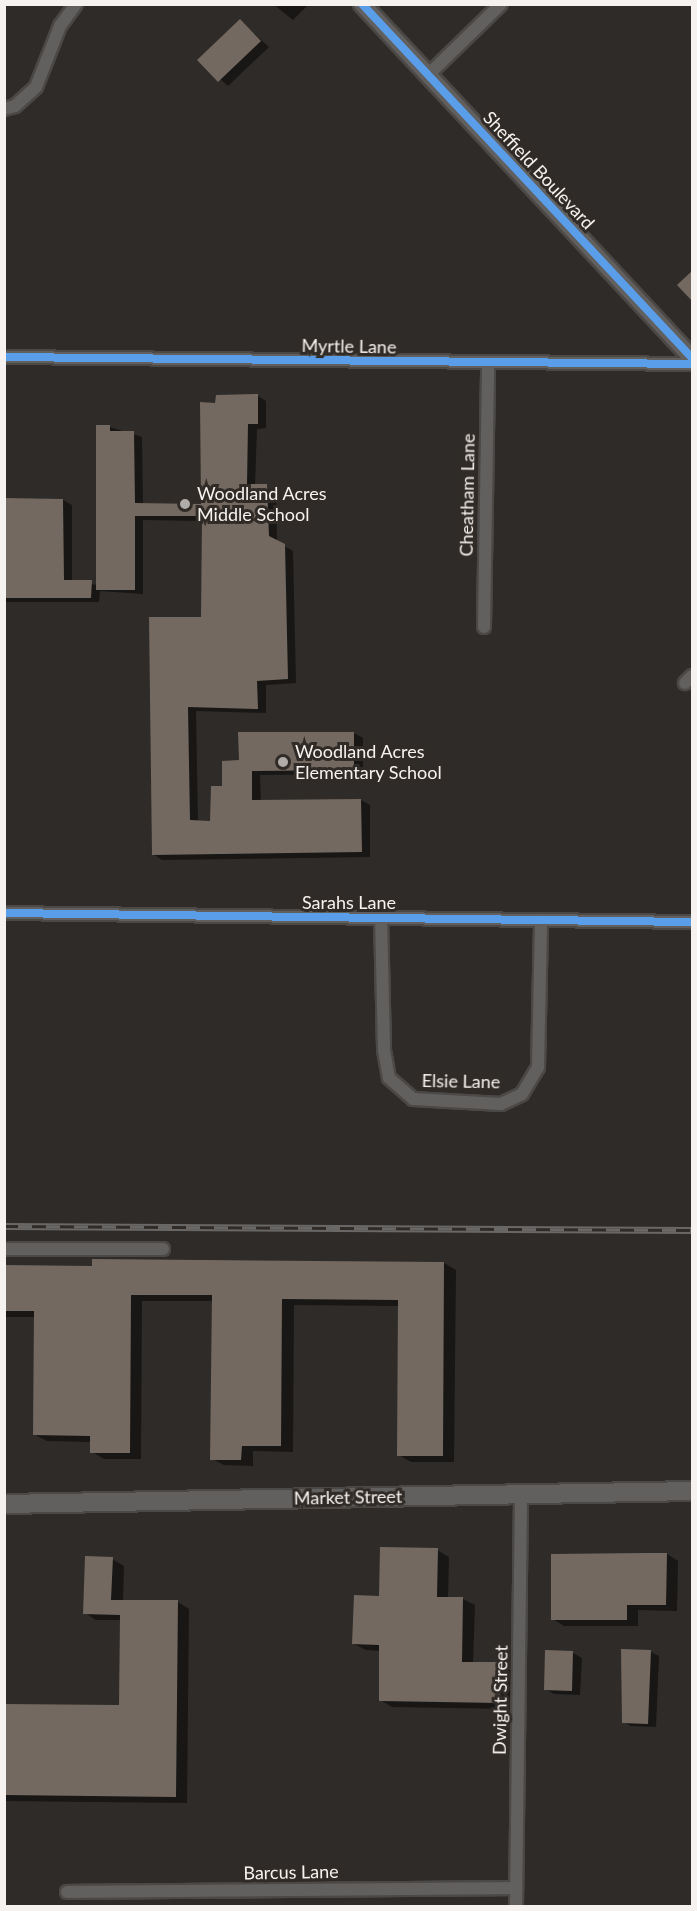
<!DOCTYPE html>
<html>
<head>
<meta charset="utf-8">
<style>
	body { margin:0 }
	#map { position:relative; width:697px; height:1911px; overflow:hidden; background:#2e2b28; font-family:Lato,sans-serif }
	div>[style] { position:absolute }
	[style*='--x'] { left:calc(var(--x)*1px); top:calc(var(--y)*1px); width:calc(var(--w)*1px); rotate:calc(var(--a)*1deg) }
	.shadow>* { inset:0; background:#0007 }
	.building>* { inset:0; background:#746960 }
	.roads { filter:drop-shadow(2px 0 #4b4846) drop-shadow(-2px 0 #4b4846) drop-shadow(0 2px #4b4846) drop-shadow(0 -2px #4b4846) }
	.minor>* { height:12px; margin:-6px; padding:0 6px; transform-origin:6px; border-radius:6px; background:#62605f }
	.tertiary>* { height:16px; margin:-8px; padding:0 8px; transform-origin:8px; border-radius:8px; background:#62605f }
	.secondary>* { height:18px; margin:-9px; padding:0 9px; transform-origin:9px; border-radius:9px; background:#62605f }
	.rail>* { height:7px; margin-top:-3.5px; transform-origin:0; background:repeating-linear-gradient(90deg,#302b26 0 14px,#6a6867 0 28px); box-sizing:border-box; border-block:2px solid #6a6867 }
	.cycleway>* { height:8px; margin:-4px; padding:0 4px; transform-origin:4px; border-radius:4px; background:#5a9eea }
	.dots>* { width:16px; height:16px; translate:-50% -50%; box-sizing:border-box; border:3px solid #302b26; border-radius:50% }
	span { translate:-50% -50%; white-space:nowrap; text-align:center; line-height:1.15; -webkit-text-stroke:6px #302b26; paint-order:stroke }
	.street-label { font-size:18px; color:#f6f2ef }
	.poi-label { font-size:18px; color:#f6f2ef }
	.left { translate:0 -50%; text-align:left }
	.frame { position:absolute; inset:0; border:6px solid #f6f2ef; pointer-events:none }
</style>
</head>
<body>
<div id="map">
	<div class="shadow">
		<i style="clip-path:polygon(273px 4px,309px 4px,293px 20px)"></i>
		<i style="clip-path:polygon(240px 21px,269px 47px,228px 86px,199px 60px)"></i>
		<i style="clip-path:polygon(258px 396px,266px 401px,266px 428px,257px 429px,255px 486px,276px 491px,277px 542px,293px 551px,296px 683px,266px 685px,266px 713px,196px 711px,198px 822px,212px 823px,223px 788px,241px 761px,354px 733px,363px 738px,363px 774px,260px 775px,261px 802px,361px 800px,370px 805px,370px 857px,162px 860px,153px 854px,203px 618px,203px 521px,143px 520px,143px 594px,100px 591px,99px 602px,4px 602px,4px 500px,63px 500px,72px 505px,72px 581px,97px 585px,110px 427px,142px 437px,143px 504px,202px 505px,217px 404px)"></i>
		<i style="clip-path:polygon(444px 1263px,456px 1270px,454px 1462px,411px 1462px,399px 1455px,400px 1306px,294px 1305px,293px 1452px,253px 1451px,253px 1466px,224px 1465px,212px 1459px,213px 1301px,142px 1301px,141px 1459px,104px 1459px,92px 1452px,92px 1442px,47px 1441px,35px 1435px,36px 1317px,4px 1317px,4px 1267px)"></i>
		<i style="clip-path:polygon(437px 1550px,449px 1557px,448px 1598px,463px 1599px,475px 1605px,473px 1663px,500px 1664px,512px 1671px,511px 1709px,392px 1707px,380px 1700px,381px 1651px,366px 1650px,354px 1644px,380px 1597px)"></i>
		<i style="clip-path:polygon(667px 1554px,678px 1561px,677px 1611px,638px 1610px,638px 1626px,564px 1626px,553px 1619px)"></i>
		<i style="clip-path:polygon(112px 1559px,124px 1566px,123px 1601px,178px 1602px,189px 1609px,187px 1803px,4px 1801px,4px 1705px,121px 1706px,122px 1620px,96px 1620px,85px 1613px)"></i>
		<i style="clip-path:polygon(622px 1651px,651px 1652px,659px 1656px,656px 1727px,631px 1726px,623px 1722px)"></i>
		<i style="clip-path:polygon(547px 1652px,573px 1653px,582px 1658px,580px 1695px,554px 1694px,545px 1689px)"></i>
	</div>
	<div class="building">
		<i style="clip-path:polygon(240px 19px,261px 41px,218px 82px,197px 60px)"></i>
		<i style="clip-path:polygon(693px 270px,693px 302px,677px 285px)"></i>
		<i style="clip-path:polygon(258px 394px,258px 424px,248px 424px,247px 484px,267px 484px,269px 536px,285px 544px,288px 679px,257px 681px,258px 709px,188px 707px,190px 820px,210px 821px,211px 786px,222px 786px,222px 761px,239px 760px,238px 732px,354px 732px,354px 770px,252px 771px,252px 800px,361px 799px,362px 852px,152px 855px,149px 617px,201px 617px,202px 516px,135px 516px,135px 590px,96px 590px,96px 425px,110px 425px,110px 431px,134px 431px,135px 503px,201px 504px,200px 402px,215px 403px,216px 395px)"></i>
		<i style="clip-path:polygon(4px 498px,63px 499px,64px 580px,92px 580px,91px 598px,4px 598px)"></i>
		<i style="clip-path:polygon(92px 1259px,444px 1262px,443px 1456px,397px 1456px,398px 1300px,282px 1299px,281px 1446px,242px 1446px,241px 1460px,210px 1460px,212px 1295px,131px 1295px,130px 1453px,90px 1453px,90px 1436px,33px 1435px,34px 1311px,4px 1311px,4px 1265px,92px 1266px)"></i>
		<i style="clip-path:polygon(380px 1547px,438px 1548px,437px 1597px,463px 1597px,462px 1662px,501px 1662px,500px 1703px,379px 1701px,379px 1645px,352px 1644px,354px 1595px,379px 1596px)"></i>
		<i style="clip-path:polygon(645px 1553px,667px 1553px,666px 1605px,627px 1605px,627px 1620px,551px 1620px,551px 1554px)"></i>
		<i style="clip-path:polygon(85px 1556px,113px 1557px,111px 1600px,178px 1600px,176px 1797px,4px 1795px,4px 1704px,119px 1705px,120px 1615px,83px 1614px)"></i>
		<i style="clip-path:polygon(621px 1649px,651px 1650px,648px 1724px,622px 1723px)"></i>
		<i style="clip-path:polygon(545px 1650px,573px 1651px,572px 1691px,544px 1690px)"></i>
	</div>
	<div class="roads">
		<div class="minor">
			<i style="--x:429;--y:74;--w:100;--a:-44.2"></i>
			<i style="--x:4;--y:109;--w:11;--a:-15"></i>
			<i style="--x:15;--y:106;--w:28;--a:-42"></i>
			<i style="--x:36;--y:87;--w:66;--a:-68.5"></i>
			<i style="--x:60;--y:26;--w:27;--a:-54"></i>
			<i style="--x:4;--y:357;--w:688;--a:0.58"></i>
			<i style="--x:484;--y:627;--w:264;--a:-89.1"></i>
			<i style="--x:685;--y:683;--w:10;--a:-45"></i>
			<i style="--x:4;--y:913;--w:688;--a:0.75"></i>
			<i style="--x:381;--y:916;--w:134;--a:88.7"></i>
			<i style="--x:384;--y:1050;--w:28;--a:80"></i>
			<i style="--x:389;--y:1078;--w:32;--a:41"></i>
			<i style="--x:413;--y:1099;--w:88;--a:3.3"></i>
			<i style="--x:501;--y:1104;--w:23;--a:-25"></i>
			<i style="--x:522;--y:1094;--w:31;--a:-59"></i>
			<i style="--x:538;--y:1067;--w:147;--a:-88.8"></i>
			<i style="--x:4;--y:1249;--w:159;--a:0"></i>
			<i style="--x:67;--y:1892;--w:449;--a:-0.5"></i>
			<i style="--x:516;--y:1906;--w:412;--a:-89.3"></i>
		</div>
		<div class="tertiary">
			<i style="--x:362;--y:4;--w:484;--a:47"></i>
		</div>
		<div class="secondary">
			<i style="--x:4;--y:1504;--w:688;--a:-1.08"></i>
		</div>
	</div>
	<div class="rail">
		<i style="--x:4;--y:1226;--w:688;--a:0.33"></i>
	</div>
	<div class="cycleway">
		<i style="--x:362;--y:4;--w:484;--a:47"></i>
		<i style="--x:4;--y:357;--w:688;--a:0.58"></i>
		<i style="--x:4;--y:913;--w:688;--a:0.75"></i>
	</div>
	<div class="dots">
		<i style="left:185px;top:504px;background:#b0aca9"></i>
		<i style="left:283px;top:762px;background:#b0aca9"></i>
	</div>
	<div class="street-label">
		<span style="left:539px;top:170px;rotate:47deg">Sheffield Boulevard</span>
		<span style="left:349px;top:346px;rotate:1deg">Myrtle Lane</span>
		<span style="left:467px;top:495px;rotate:-89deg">Cheatham Lane</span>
		<span style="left:349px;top:902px">Sarahs Lane</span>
		<span style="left:461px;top:1081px;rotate:1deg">Elsie Lane</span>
		<span style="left:348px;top:1497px;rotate:-1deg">Market Street</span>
		<span style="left:500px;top:1700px;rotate:-89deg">Dwight Street</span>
		<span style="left:291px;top:1872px;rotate:-1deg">Barcus Lane</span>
	</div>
	<div class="poi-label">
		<span class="left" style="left:197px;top:504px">Woodland Acres<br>Middle School</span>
		<span class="left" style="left:295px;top:762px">Woodland Acres<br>Elementary School</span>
	</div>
	<div class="frame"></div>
</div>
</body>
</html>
